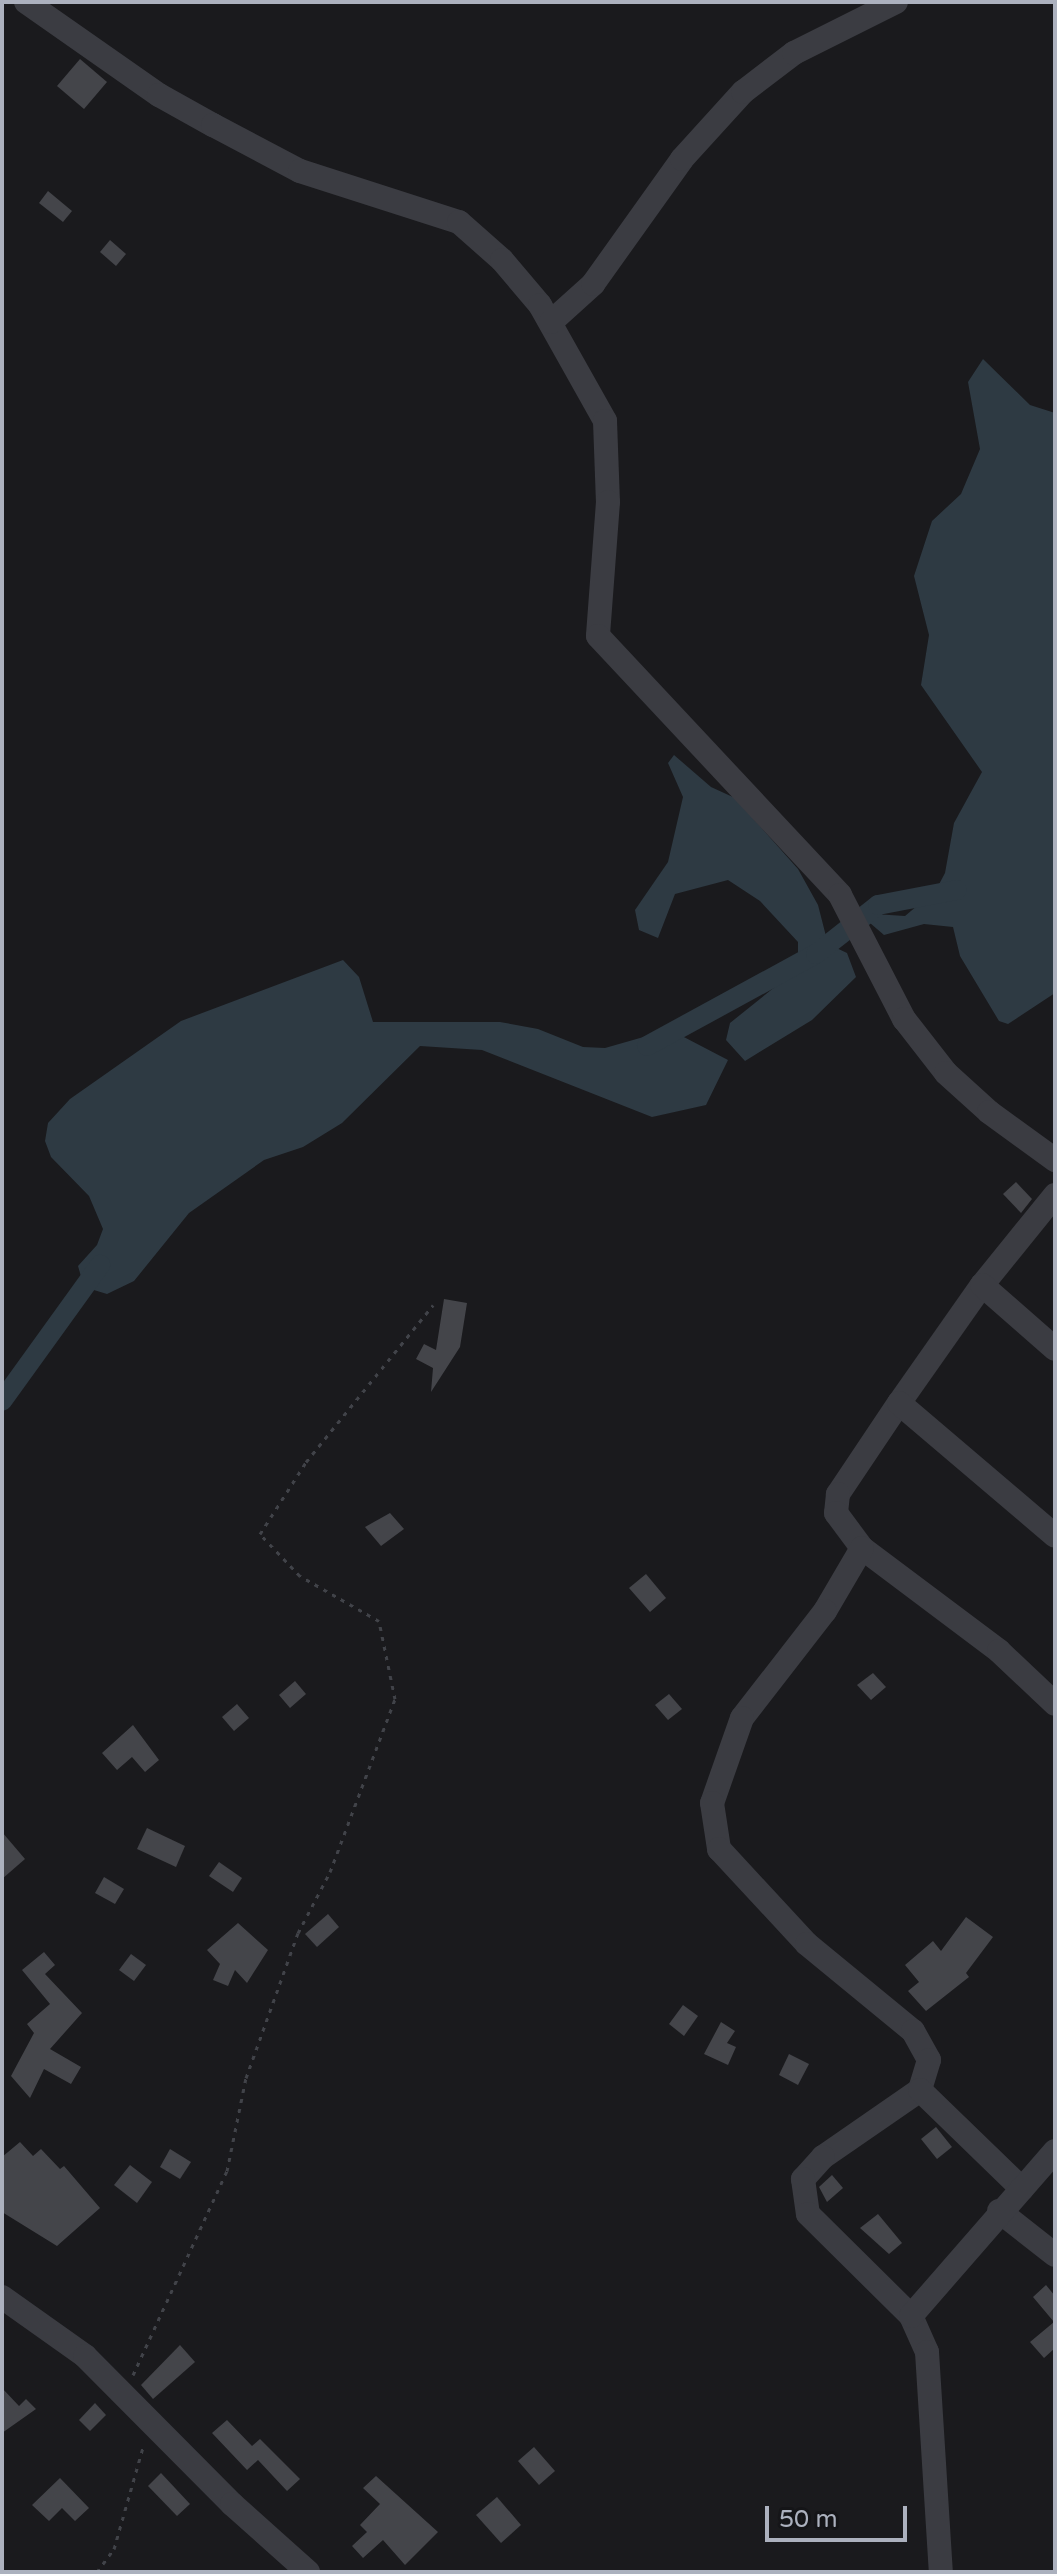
<!DOCTYPE html>
<html>
<head>
<meta charset="utf-8">
<style>
	body { margin:0 }
	#map { position:relative; width:1057px; height:2574px; overflow:hidden; background:#1a1a1d; font-family:"Varela Round",sans-serif }
	div>[style] { position:absolute }
	[style*='--x'] { left:calc(var(--x)*1px); top:calc(var(--y)*1px); width:calc(var(--w)*1px); rotate:calc(var(--a)*1deg) }
	.water>* { inset:0; background:#2e3a43 }
	.canal>* { height:20px; margin:-10px; padding:0 10px; transform-origin:10px; border-radius:10px; background:#2e3a43 }
	.building>* { inset:0; background:#44454a }
	.path>* { height:3px; margin-top:-1.5px; transform-origin:0; background:repeating-linear-gradient(90deg,#414349 0 4px,transparent 0 10px) }
	.minor>* { height:24px; margin:-12px; padding:0 12px; transform-origin:12px; border-radius:12px; background:#3b3c42 }
	span { translate:-50% -50%; white-space:nowrap; text-align:center; line-height:1.15; -webkit-text-stroke:8px #151518; paint-order:stroke }
	.frame { position:absolute; inset:0; border:4px solid #acb1be; pointer-events:none }
	.scale { position:absolute; left:765px; top:2506px; width:142px; height:36px; box-sizing:border-box; border:4px solid #acb1be; border-top:0; padding-left:10px; font-size:24px; line-height:28px; white-space:nowrap; color:#acb1be; -webkit-text-stroke:6px #151518; paint-order:stroke }
</style>
</head>
<body>
<div id="map">
	<div class="water">
		<i style="clip-path:polygon(983px 359px,1030px 405px,1055px 413px,1055px 993px,1008px 1024px,999px 1021px,960px 956px,953px 927px,924px 924px,884px 935px,870px 923px,874px 914px,905px 916px,936px 890px,945px 873px,954px 823px,982px 772px,921px 685px,929px 635px,914px 576px,932px 521px,961px 494px,980px 449px,968px 382px)"></i>
		<i style="clip-path:polygon(674px 755px,711px 787px,735px 798px,798px 869px,818px 905px,828px 944px,847px 953px,856px 977px,812px 1020px,745px 1061px,726px 1040px,730px 1023px,786px 978px,798px 963px,798px 942px,760px 901px,728px 880px,675px 894px,658px 938px,639px 930px,635px 910px,668px 862px,683px 797px,668px 763px)"></i>
		<i style="clip-path:polygon(343px 960px,359px 977px,373px 1022px,500px 1022px,538px 1029px,583px 1047px,605px 1048px,661px 1032px,680px 1035px,728px 1060px,706px 1105px,652px 1117px,482px 1050px,420px 1046px,342px 1123px,303px 1147px,264px 1160px,189px 1213px,134px 1281px,107px 1294px,84px 1287px,78px 1266px,97px 1245px,103px 1229px,89px 1196px,51px 1157px,45px 1141px,48px 1123px,70px 1099px,181px 1021px)"></i>
	</div>
	<div class="canal">
		<i style="--x:647;--y:1046;--w:192;--a:-28.6"></i>
		<i style="--x:816;--y:954;--w:79;--a:-38.3"></i>
		<i style="--x:878;--y:905;--w:80;--a:-10.8"></i>
		<i style="--x:2;--y:1401;--w:168;--a:-54.2"></i>
	</div>
	<div class="building">
		<i style="clip-path:polygon(80px 59px,107px 82px,84px 109px,57px 86px)"></i>
		<i style="clip-path:polygon(48px 191px,72px 211px,63px 222px,39px 203px)"></i>
		<i style="clip-path:polygon(110px 240px,126px 254px,116px 266px,100px 252px)"></i>
		<i style="clip-path:polygon(1016px 1182px,1032px 1199px,1021px 1213px,1003px 1194px)"></i>
		<i style="clip-path:polygon(444px 1299px,467px 1303px,460px 1347px,431px 1392px,433px 1368px,416px 1359px,424px 1344px,436px 1350px)"></i>
		<i style="clip-path:polygon(390px 1513px,404px 1529px,381px 1546px,365px 1527px)"></i>
		<i style="clip-path:polygon(646px 1574px,666px 1598px,650px 1612px,629px 1588px)"></i>
		<i style="clip-path:polygon(873px 1673px,886px 1687px,871px 1700px,857px 1685px)"></i>
		<i style="clip-path:polygon(295px 1681px,306px 1694px,290px 1708px,279px 1695px)"></i>
		<i style="clip-path:polygon(669px 1694px,682px 1709px,668px 1720px,655px 1705px)"></i>
		<i style="clip-path:polygon(237px 1704px,249px 1718px,234px 1731px,222px 1717px)"></i>
		<i style="clip-path:polygon(133px 1725px,159px 1760px,145px 1772px,132px 1757px,117px 1770px,102px 1753px)"></i>
		<i style="clip-path:polygon(147px 1828px,185px 1846px,176px 1867px,137px 1849px)"></i>
		<i style="clip-path:polygon(2px 1832px,25px 1859px,2px 1879px)"></i>
		<i style="clip-path:polygon(219px 1862px,242px 1878px,233px 1892px,209px 1876px)"></i>
		<i style="clip-path:polygon(104px 1877px,124px 1889px,115px 1904px,95px 1893px)"></i>
		<i style="clip-path:polygon(328px 1914px,339px 1927px,317px 1947px,305px 1934px)"></i>
		<i style="clip-path:polygon(966px 1917px,993px 1937px,966px 1973px,969px 1977px,926px 2011px,908px 1991px,919px 1982px,905px 1965px,933px 1941px,941px 1951px)"></i>
		<i style="clip-path:polygon(238px 1923px,268px 1950px,247px 1983px,235px 1970px,228px 1986px,213px 1980px,220px 1964px,207px 1950px)"></i>
		<i style="clip-path:polygon(44px 1952px,55px 1965px,45px 1974px,82px 2013px,50px 2049px,81px 2067px,71px 2084px,44px 2069px,30px 2098px,11px 2076px,34px 2033px,27px 2024px,50px 2004px,22px 1970px)"></i>
		<i style="clip-path:polygon(131px 1954px,146px 1965px,134px 1981px,119px 1970px)"></i>
		<i style="clip-path:polygon(683px 2005px,698px 2016px,684px 2036px,669px 2024px)"></i>
		<i style="clip-path:polygon(721px 2022px,735px 2031px,727px 2043px,736px 2047px,728px 2065px,704px 2054px)"></i>
		<i style="clip-path:polygon(789px 2054px,809px 2064px,798px 2085px,779px 2075px)"></i>
		<i style="clip-path:polygon(936px 2127px,952px 2147px,937px 2159px,921px 2139px)"></i>
		<i style="clip-path:polygon(20px 2142px,33px 2156px,41px 2149px,60px 2169px,64px 2166px,100px 2208px,57px 2246px,2px 2212px,2px 2157px)"></i>
		<i style="clip-path:polygon(170px 2149px,191px 2162px,180px 2179px,160px 2167px)"></i>
		<i style="clip-path:polygon(130px 2165px,152px 2182px,137px 2203px,114px 2185px)"></i>
		<i style="clip-path:polygon(832px 2175px,843px 2188px,827px 2202px,819px 2187px)"></i>
		<i style="clip-path:polygon(878px 2214px,902px 2243px,889px 2254px,860px 2228px)"></i>
		<i style="clip-path:polygon(1046px 2285px,1055px 2296px,1055px 2348px,1044px 2358px,1030px 2342px,1054px 2322px,1033px 2297px)"></i>
		<i style="clip-path:polygon(180px 2345px,195px 2362px,153px 2399px,141px 2385px)"></i>
		<i style="clip-path:polygon(2px 2388px,19px 2406px,26px 2399px,36px 2409px,2px 2433px)"></i>
		<i style="clip-path:polygon(95px 2403px,106px 2415px,90px 2431px,79px 2420px)"></i>
		<i style="clip-path:polygon(227px 2420px,252px 2446px,260px 2439px,300px 2479px,287px 2491px,258px 2460px,247px 2470px,212px 2433px)"></i>
		<i style="clip-path:polygon(534px 2447px,555px 2471px,539px 2485px,518px 2461px)"></i>
		<i style="clip-path:polygon(161px 2473px,190px 2504px,177px 2516px,148px 2486px)"></i>
		<i style="clip-path:polygon(376px 2476px,438px 2532px,405px 2565px,383px 2540px,363px 2558px,352px 2546px,367px 2532px,360px 2525px,380px 2504px,363px 2488px)"></i>
		<i style="clip-path:polygon(60px 2478px,89px 2508px,75px 2521px,62px 2508px,49px 2521px,32px 2505px)"></i>
		<i style="clip-path:polygon(497px 2497px,521px 2525px,501px 2543px,476px 2515px)"></i>
	</div>
	<div class="path">
		<i style="--x:133;--y:2375;--w:225;--a:-65.3"></i>
		<i style="--x:227;--y:2171;--w:95;--a:-78.5"></i>
		<i style="--x:246;--y:2078;--w:154;--a:-70.3"></i>
		<i style="--x:298;--y:1933;--w:69;--a:-62.3"></i>
		<i style="--x:330;--y:1872;--w:185;--a:-69.4"></i>
		<i style="--x:395;--y:1699;--w:80;--a:-101.6"></i>
		<i style="--x:379;--y:1621;--w:91;--a:-150.3"></i>
		<i style="--x:300;--y:1576;--w:58;--a:-133.6"></i>
		<i style="--x:260;--y:1534;--w:85;--a:-57.4"></i>
		<i style="--x:306;--y:1462;--w:202;--a:-51"></i>
		<i style="--x:97;--y:2572;--w:29;--a:-54"></i>
		<i style="--x:114;--y:2549;--w:106;--a:-74.1"></i>
	</div>
	<div class="minor">
		<i style="--x:26;--y:2;--w:162;--a:35"></i>
		<i style="--x:159;--y:95;--w:62;--a:29.1"></i>
		<i style="--x:213;--y:125;--w:98;--a:27.9"></i>
		<i style="--x:300;--y:171;--w:167;--a:17.8"></i>
		<i style="--x:459;--y:222;--w:57;--a:41.5"></i>
		<i style="--x:502;--y:260;--w:59;--a:49.8"></i>
		<i style="--x:540;--y:305;--w:133;--a:60.7"></i>
		<i style="--x:605;--y:421;--w:81;--a:87.9"></i>
		<i style="--x:608;--y:502;--w:134;--a:94.3"></i>
		<i style="--x:598;--y:636;--w:354;--a:46.9"></i>
		<i style="--x:840;--y:895;--w:140;--a:62.7"></i>
		<i style="--x:904;--y:1019;--w:68;--a:52.1"></i>
		<i style="--x:946;--y:1073;--w:58;--a:42.2"></i>
		<i style="--x:989;--y:1112;--w:82;--a:36"></i>
		<i style="--x:551;--y:322;--w:57;--a:-42.1"></i>
		<i style="--x:593;--y:284;--w:153;--a:-54.5"></i>
		<i style="--x:682;--y:159;--w:91;--a:-47.7"></i>
		<i style="--x:743;--y:92;--w:64;--a:-37.4"></i>
		<i style="--x:794;--y:53;--w:114;--a:-26.6"></i>
		<i style="--x:1055;--y:1195;--w:116;--a:129"></i>
		<i style="--x:982;--y:1285;--w:144;--a:125.1"></i>
		<i style="--x:899;--y:1403;--w:110;--a:123.8"></i>
		<i style="--x:838;--y:1494;--w:19;--a:96"></i>
		<i style="--x:836;--y:1513;--w:44;--a:53.4"></i>
		<i style="--x:862;--y:1548;--w:171;--a:36.9"></i>
		<i style="--x:999;--y:1651;--w:77;--a:43.4"></i>
		<i style="--x:982;--y:1285;--w:97;--a:41.2"></i>
		<i style="--x:899;--y:1403;--w:205;--a:40.4"></i>
		<i style="--x:862;--y:1548;--w:73;--a:120.4"></i>
		<i style="--x:825;--y:1611;--w:135;--a:127.8"></i>
		<i style="--x:742;--y:1718;--w:90;--a:109.4"></i>
		<i style="--x:712;--y:1803;--w:47;--a:81.3"></i>
		<i style="--x:719;--y:1849;--w:129;--a:47.2"></i>
		<i style="--x:807;--y:1944;--w:137;--a:39.4"></i>
		<i style="--x:913;--y:2031;--w:33;--a:61"></i>
		<i style="--x:929;--y:2060;--w:31;--a:107"></i>
		<i style="--x:920;--y:2090;--w:118;--a:145.4"></i>
		<i style="--x:823;--y:2157;--w:30;--a:132"></i>
		<i style="--x:803;--y:2179;--w:35;--a:82"></i>
		<i style="--x:808;--y:2214;--w:145;--a:44.7"></i>
		<i style="--x:911;--y:2316;--w:39;--a:66"></i>
		<i style="--x:927;--y:2352;--w:220;--a:86.4"></i>
		<i style="--x:920;--y:2090;--w:142;--a:44.1"></i>
		<i style="--x:999;--y:2211;--w:71;--a:38.2"></i>
		<i style="--x:2;--y:2297;--w:102;--a:35.4"></i>
		<i style="--x:85;--y:2356;--w:209;--a:45.2"></i>
		<i style="--x:232;--y:2504;--w:102;--a:41.8"></i>
		<i style="--x:911;--y:2316;--w:219;--a:-48.9"></i>
	</div>
	<div class="frame"></div>
	<div class="scale">50 m</div>
</div>
</body>
</html>
